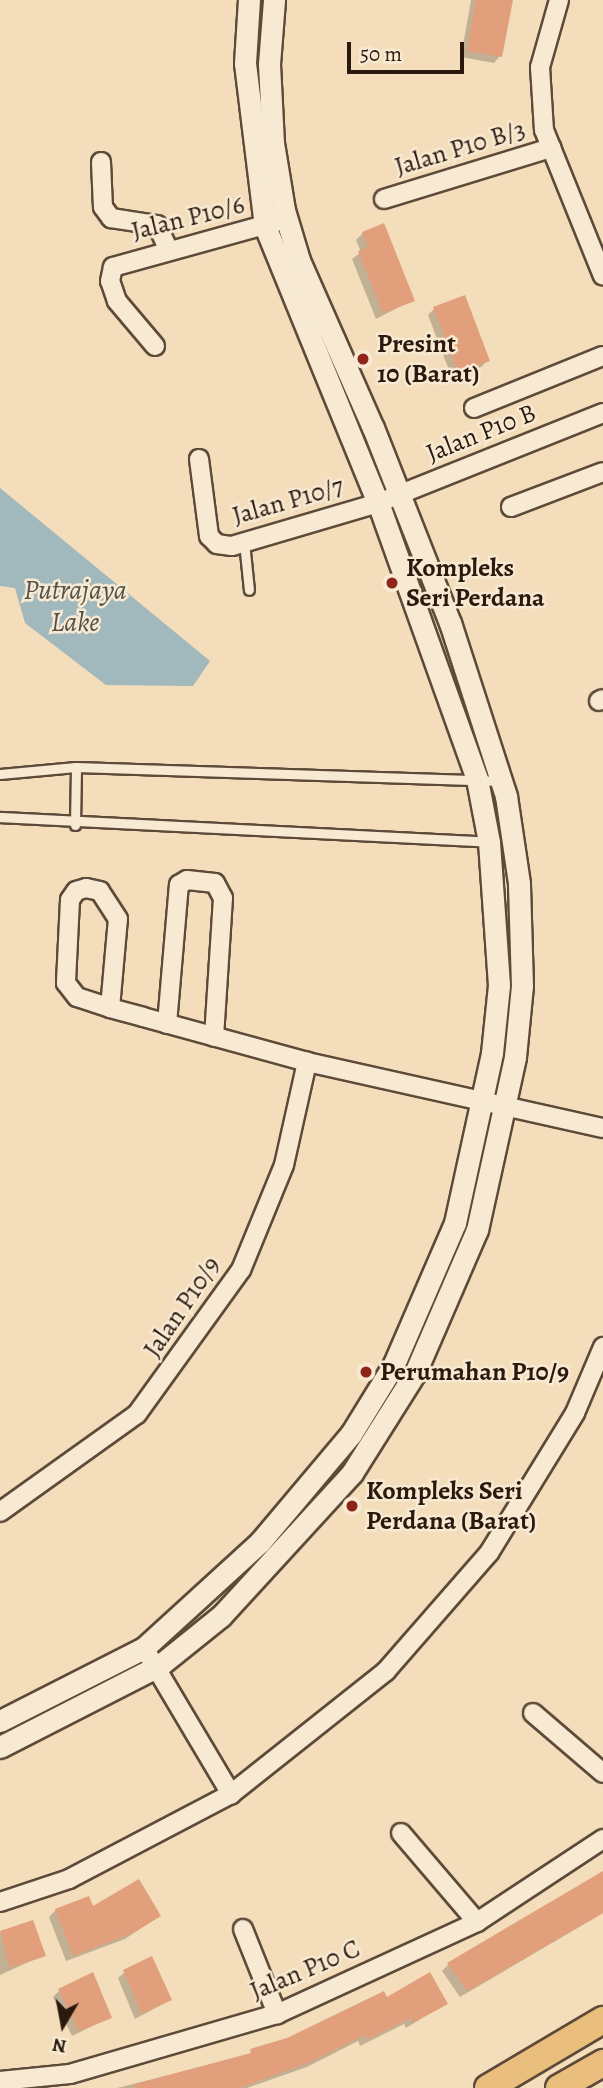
<!DOCTYPE html>
<html>
<head>
<meta charset="utf-8">
<style>
	body { margin:0 }
	#map { position:relative; width:603px; height:2088px; overflow:hidden; background:#f3ddba; font-family:Alegreya,serif }
	div>[style] { position:absolute }
	[style*='--x'] { left:calc(var(--x)*1px); top:calc(var(--y)*1px); width:calc(var(--w)*1px); rotate:calc(var(--a)*1deg) }
	.water>* { inset:0; background:#a1b8bc }
	.shadow>* { inset:0; background:#0003 }
	.building>* { inset:0; background:#e29f7b }
	.roads { filter:drop-shadow(2px 0 #5d4a39) drop-shadow(-2px 0 #5d4a39) drop-shadow(0 2px #5d4a39) drop-shadow(0 -2px #5d4a39) }
	.service>* { height:9px; margin:-4.5px; padding:0 4.5px; transform-origin:4.5px; border-radius:4.5px; background:#f7e9d2 }
	.minor>* { height:18px; margin:-9px; padding:0 9px; transform-origin:9px; border-radius:9px; background:#f7e9d2 }
	.tertiary>* { height:21px; margin:-10.5px; padding:0 10.5px; transform-origin:10.5px; border-radius:10.5px; background:#f7e9d2 }
	.primary>* { height:26px; margin:-13px; padding:0 13px; transform-origin:13px; border-radius:13px; background:#eabe7d }
	.dots>* { width:19px; height:19px; translate:-50% -50%; box-sizing:border-box; border:4px solid #f7e9d2; border-radius:50% }
	span { translate:-50% -50%; white-space:nowrap; text-align:center; line-height:1.15; -webkit-text-stroke:5px #f7e9d2; paint-order:stroke }
	.street-label { font-size:26px; color:#2b190e }
	.poi-label { font-size:26px; color:#2b190e; font-weight:700 }
	.left { translate:0 -50%; text-align:left }
	.water-label { font-size:28px; color:#54514b; font-style:italic }
	.north { position:absolute; left:28px; top:1990px; width:70px; height:70px; -webkit-text-stroke:5px #f7e9d2; paint-order:stroke; rotate:190deg; font-size:19px; font-weight:700; line-height:28px; text-align:center; color:#2b190e }
	.north::after { content:''; display:block; margin:auto; width:24px; height:32px; background:#2b190e; clip-path:polygon(50% 0,100% 100%,50% 72%,0 100%) }
	.scale { position:absolute; left:347px; top:42px; width:117px; height:32px; box-sizing:border-box; border:4px solid #2b190e; border-top:0; padding-left:9px; font-size:21px; line-height:24px; white-space:nowrap; color:#2b190e; -webkit-text-stroke:5px #f7e9d2; paint-order:stroke }
</style>
</head>
<body>
<div id="map">
	<div class="water">
		<i style="clip-path:polygon(0 488px,210px 661px,193px 686px,106px 685px,25px 623px,15px 588px,0 586px)"></i>
	</div>
	<div class="shadow">
		<i style="clip-path:polygon(471px 0,504px 0,500px 56px,494px 63px,461px 57px)"></i>
		<i style="clip-path:polygon(363px 233px,413px 300px,376px 319px,352px 259px,361px 252px,356px 240px)"></i>
		<i style="clip-path:polygon(434px 309px,488px 360px,481px 367px,452px 378px,428px 315px)"></i>
		<i style="clip-path:polygon(603px 1873px,603px 1913px,460px 1997px,442px 1971px,448px 1965px)"></i>
		<i style="clip-path:polygon(92px 1909px,159px 1916px,125px 1939px,66px 1961px,49px 1917px,56px 1910px)"></i>
		<i style="clip-path:polygon(32px 1922px,44px 1955px,0 1975px,0 1933px)"></i>
		<i style="clip-path:polygon(125px 1972px,170px 2000px,135px 2019px,118px 1978px)"></i>
		<i style="clip-path:polygon(60px 1990px,109px 2018px,72px 2036px,53px 1997px)"></i>
		<i style="clip-path:polygon(386px 1999px,445px 2004px,406px 2028px,404px 2024px,360px 2046px,358px 2041px,307px 2067px,247px 2088px,117px 2088px,245px 2056px)"></i>
	</div>
	<div class="building">
		<i style="clip-path:polygon(476px 0,513px 0,502px 57px,467px 51px)"></i>
		<i style="clip-path:polygon(384px 223px,415px 301px,383px 313px,358px 251px,368px 247px,362px 232px)"></i>
		<i style="clip-path:polygon(465px 295px,490px 361px,458px 373px,433px 307px)"></i>
		<i style="clip-path:polygon(603px 1871px,603px 1913px,468px 1991px,447px 1963px)"></i>
		<i style="clip-path:polygon(139px 1879px,161px 1916px,133px 1933px,73px 1956px,55px 1909px,89px 1896px,93px 1906px)"></i>
		<i style="clip-path:polygon(33px 1920px,46px 1956px,10px 1968px,0 1931px)"></i>
		<i style="clip-path:polygon(152px 1956px,172px 2000px,142px 2014px,123px 1970px)"></i>
		<i style="clip-path:polygon(93px 1972px,112px 2018px,79px 2031px,58px 1989px)"></i>
		<i style="clip-path:polygon(430px 1972px,448px 2004px,413px 2023px,411px 2018px,367px 2040px,365px 2035px,315px 2060px,240px 2088px,135px 2088px,135px 2084px,251px 2053px,250px 2049px,287px 2038px,384px 1991px,387px 1997px)"></i>
	</div>
	<div class="roads">
		<div class="service">
			<i style="--x:244;--y:542;--w:48;--a:84.1"></i>
			<i style="--x:0;--y:774;--w:76;--a:-5.3"></i>
			<i style="--x:76;--y:767;--w:425;--a:1.9"></i>
			<i style="--x:0;--y:817;--w:491;--a:2.9"></i>
			<i style="--x:75;--y:825;--w:58;--a:-89"></i>
		</div>
		<div class="minor">
			<i style="--x:559;--y:0;--w:70;--a:105.8"></i>
			<i style="--x:540;--y:67;--w:63;--a:86.4"></i>
			<i style="--x:544;--y:130;--w:157;--a:68"></i>
			<i style="--x:101;--y:162;--w:45;--a:87.5"></i>
			<i style="--x:103;--y:207;--w:14;--a:54"></i>
			<i style="--x:111;--y:218;--w:47;--a:8.7"></i>
			<i style="--x:157;--y:225;--w:26;--a:65"></i>
			<i style="--x:384;--y:199;--w:175;--a:-17"></i>
			<i style="--x:155;--y:346;--w:59;--a:-130.2"></i>
			<i style="--x:117;--y:301;--w:21;--a:-109"></i>
			<i style="--x:110;--y:281;--w:14;--a:-78"></i>
			<i style="--x:113;--y:267;--w:180;--a:-15.5"></i>
			<i style="--x:474;--y:408;--w:139;--a:-22"></i>
			<i style="--x:199;--y:459;--w:78;--a:82.6"></i>
			<i style="--x:209;--y:536;--w:11;--a:45"></i>
			<i style="--x:217;--y:544;--w:15;--a:8"></i>
			<i style="--x:232;--y:546;--w:152;--a:-16.4"></i>
			<i style="--x:378;--y:503;--w:242;--a:-21.8"></i>
			<i style="--x:511;--y:507;--w:98;--a:-20.8"></i>
			<i style="--x:599;--y:701;--w:4;--a:-27"></i>
			<i style="--x:110;--y:1008;--w:89;--a:-84.9"></i>
			<i style="--x:118;--y:919;--w:33;--a:-123"></i>
			<i style="--x:100;--y:891;--w:14;--a:-168"></i>
			<i style="--x:86;--y:888;--w:10;--a:163"></i>
			<i style="--x:76;--y:891;--w:11;--a:124"></i>
			<i style="--x:70;--y:900;--w:83;--a:92.8"></i>
			<i style="--x:66;--y:983;--w:18;--a:52"></i>
			<i style="--x:77;--y:997;--w:35;--a:18"></i>
			<i style="--x:110;--y:1008;--w:34;--a:15"></i>
			<i style="--x:143;--y:1017;--w:170;--a:15.3"></i>
			<i style="--x:307;--y:1062;--w:303;--a:12.6"></i>
			<i style="--x:167;--y:1024;--w:140;--a:-85.1"></i>
			<i style="--x:179;--y:885;--w:9;--a:-32"></i>
			<i style="--x:187;--y:880;--w:28;--a:6"></i>
			<i style="--x:215;--y:883;--w:17;--a:62"></i>
			<i style="--x:223;--y:898;--w:139;--a:93.7"></i>
			<i style="--x:0;--y:1512;--w:168;--a:-35.6"></i>
			<i style="--x:137;--y:1414;--w:178;--a:-54.2"></i>
			<i style="--x:241;--y:1270;--w:113;--a:-67.7"></i>
			<i style="--x:284;--y:1165;--w:106;--a:-77.4"></i>
			<i style="--x:149;--y:1656;--w:161;--a:59.3"></i>
			<i style="--x:533;--y:1713;--w:92;--a:40.6"></i>
			<i style="--x:401;--y:1833;--w:117;--a:49.5"></i>
			<i style="--x:0;--y:1902;--w:73;--a:-18.4"></i>
			<i style="--x:69;--y:1879;--w:183;--a:-27.7"></i>
			<i style="--x:231;--y:1794;--w:198;--a:-38.4"></i>
			<i style="--x:386;--y:1671;--w:157;--a:-48.9"></i>
			<i style="--x:489;--y:1553;--w:164;--a:-58.4"></i>
			<i style="--x:575;--y:1413;--w:72;--a:-67"></i>
			<i style="--x:243;--y:1929;--w:92;--a:68.2"></i>
			<i style="--x:0;--y:2081;--w:70;--a:-5.7"></i>
			<i style="--x:70;--y:2074;--w:216;--a:-16.2"></i>
			<i style="--x:277;--y:2014;--w:220;--a:-24.7"></i>
			<i style="--x:477;--y:1922;--w:151;--a:-33.4"></i>
		</div>
		<div class="tertiary">
			<i style="--x:0;--y:1721;--w:161;--a:-26.9"></i>
			<i style="--x:144;--y:1648;--w:157;--a:-42.4"></i>
			<i style="--x:260;--y:1542;--w:141;--a:-49.9"></i>
			<i style="--x:351;--y:1434;--w:82;--a:-58.4"></i>
			<i style="--x:394;--y:1364;--w:154;--a:-66.6"></i>
			<i style="--x:455;--y:1223;--w:174;--a:-77.7"></i>
			<i style="--x:492;--y:1053;--w:68;--a:-84.1"></i>
			<i style="--x:499;--y:985;--w:143;--a:-94"></i>
			<i style="--x:489;--y:842;--w:64;--a:-100.8"></i>
			<i style="--x:477;--y:779;--w:293;--a:-109.7"></i>
			<i style="--x:378;--y:503;--w:299;--a:-112.2"></i>
			<i style="--x:265;--y:226;--w:164;--a:-97"></i>
			<i style="--x:245;--y:63;--w:63;--a:-86.4"></i>
			<i style="--x:0;--y:1747;--w:180;--a:-27.1"></i>
			<i style="--x:160;--y:1665;--w:78;--a:-38.8"></i>
			<i style="--x:221;--y:1616;--w:194;--a:-47.5"></i>
			<i style="--x:352;--y:1473;--w:118;--a:-57.8"></i>
			<i style="--x:415;--y:1373;--w:156;--a:-66.6"></i>
			<i style="--x:477;--y:1230;--w:177;--a:-77.6"></i>
			<i style="--x:515;--y:1057;--w:71;--a:-84.4"></i>
			<i style="--x:522;--y:986;--w:103;--a:-91.7"></i>
			<i style="--x:519;--y:883;--w:88;--a:-98.5"></i>
			<i style="--x:506;--y:796;--w:182;--a:-107.9"></i>
			<i style="--x:450;--y:623;--w:210;--a:-111.5"></i>
			<i style="--x:373;--y:428;--w:184;--a:-113.8"></i>
			<i style="--x:299;--y:260;--w:52;--a:-106.7"></i>
			<i style="--x:284;--y:210;--w:68;--a:-99.3"></i>
			<i style="--x:273;--y:143;--w:79;--a:-92.9"></i>
			<i style="--x:269;--y:64;--w:64;--a:-85.5"></i>
		</div>
		<div class="primary">
			<i style="--x:488;--y:2088;--w:134;--a:-30.6"></i>
			<i style="--x:559;--y:2088;--w:51;--a:-29.6"></i>
		</div>
	</div>
	<div class="dots">
		<i style="left:363px;top:359px;background:#8f2418"></i>
		<i style="left:392px;top:583px;background:#8f2418"></i>
		<i style="left:366px;top:1372px;background:#8f2418"></i>
		<i style="left:352px;top:1506px;background:#8f2418"></i>
	</div>
	<div class="street-label">
		<span style="left:460px;top:148px;rotate:-17deg">Jalan P10 B/3</span>
		<span style="left:188px;top:218px;rotate:-14deg">Jalan P10/6</span>
		<span style="left:481px;top:433px;rotate:-22deg">Jalan P10 B</span>
		<span style="left:288px;top:501px;rotate:-16deg">Jalan P10/7</span>
		<span style="left:182px;top:1307px;rotate:-56deg">Jalan P10/9</span>
		<span style="left:305px;top:1970px;rotate:-23deg">Jalan P10 C</span>
	</div>
	<div class="poi-label">
		<span class="left" style="left:377px;top:359px">Presint<br>10 (Barat)</span>
		<span class="left" style="left:406px;top:583px">Kompleks<br>Seri Perdana</span>
		<span class="left" style="left:380px;top:1372px">Perumahan P10/9</span>
		<span class="left" style="left:366px;top:1506px">Kompleks Seri<br>Perdana (Barat)</span>
	</div>
	<div class="water-label">
		<span style="left:75px;top:606px">Putrajaya<br>Lake</span>
	</div>
	<div class="north">N</div>
	<div class="scale">50 m</div>
</div>
</body>
</html>
